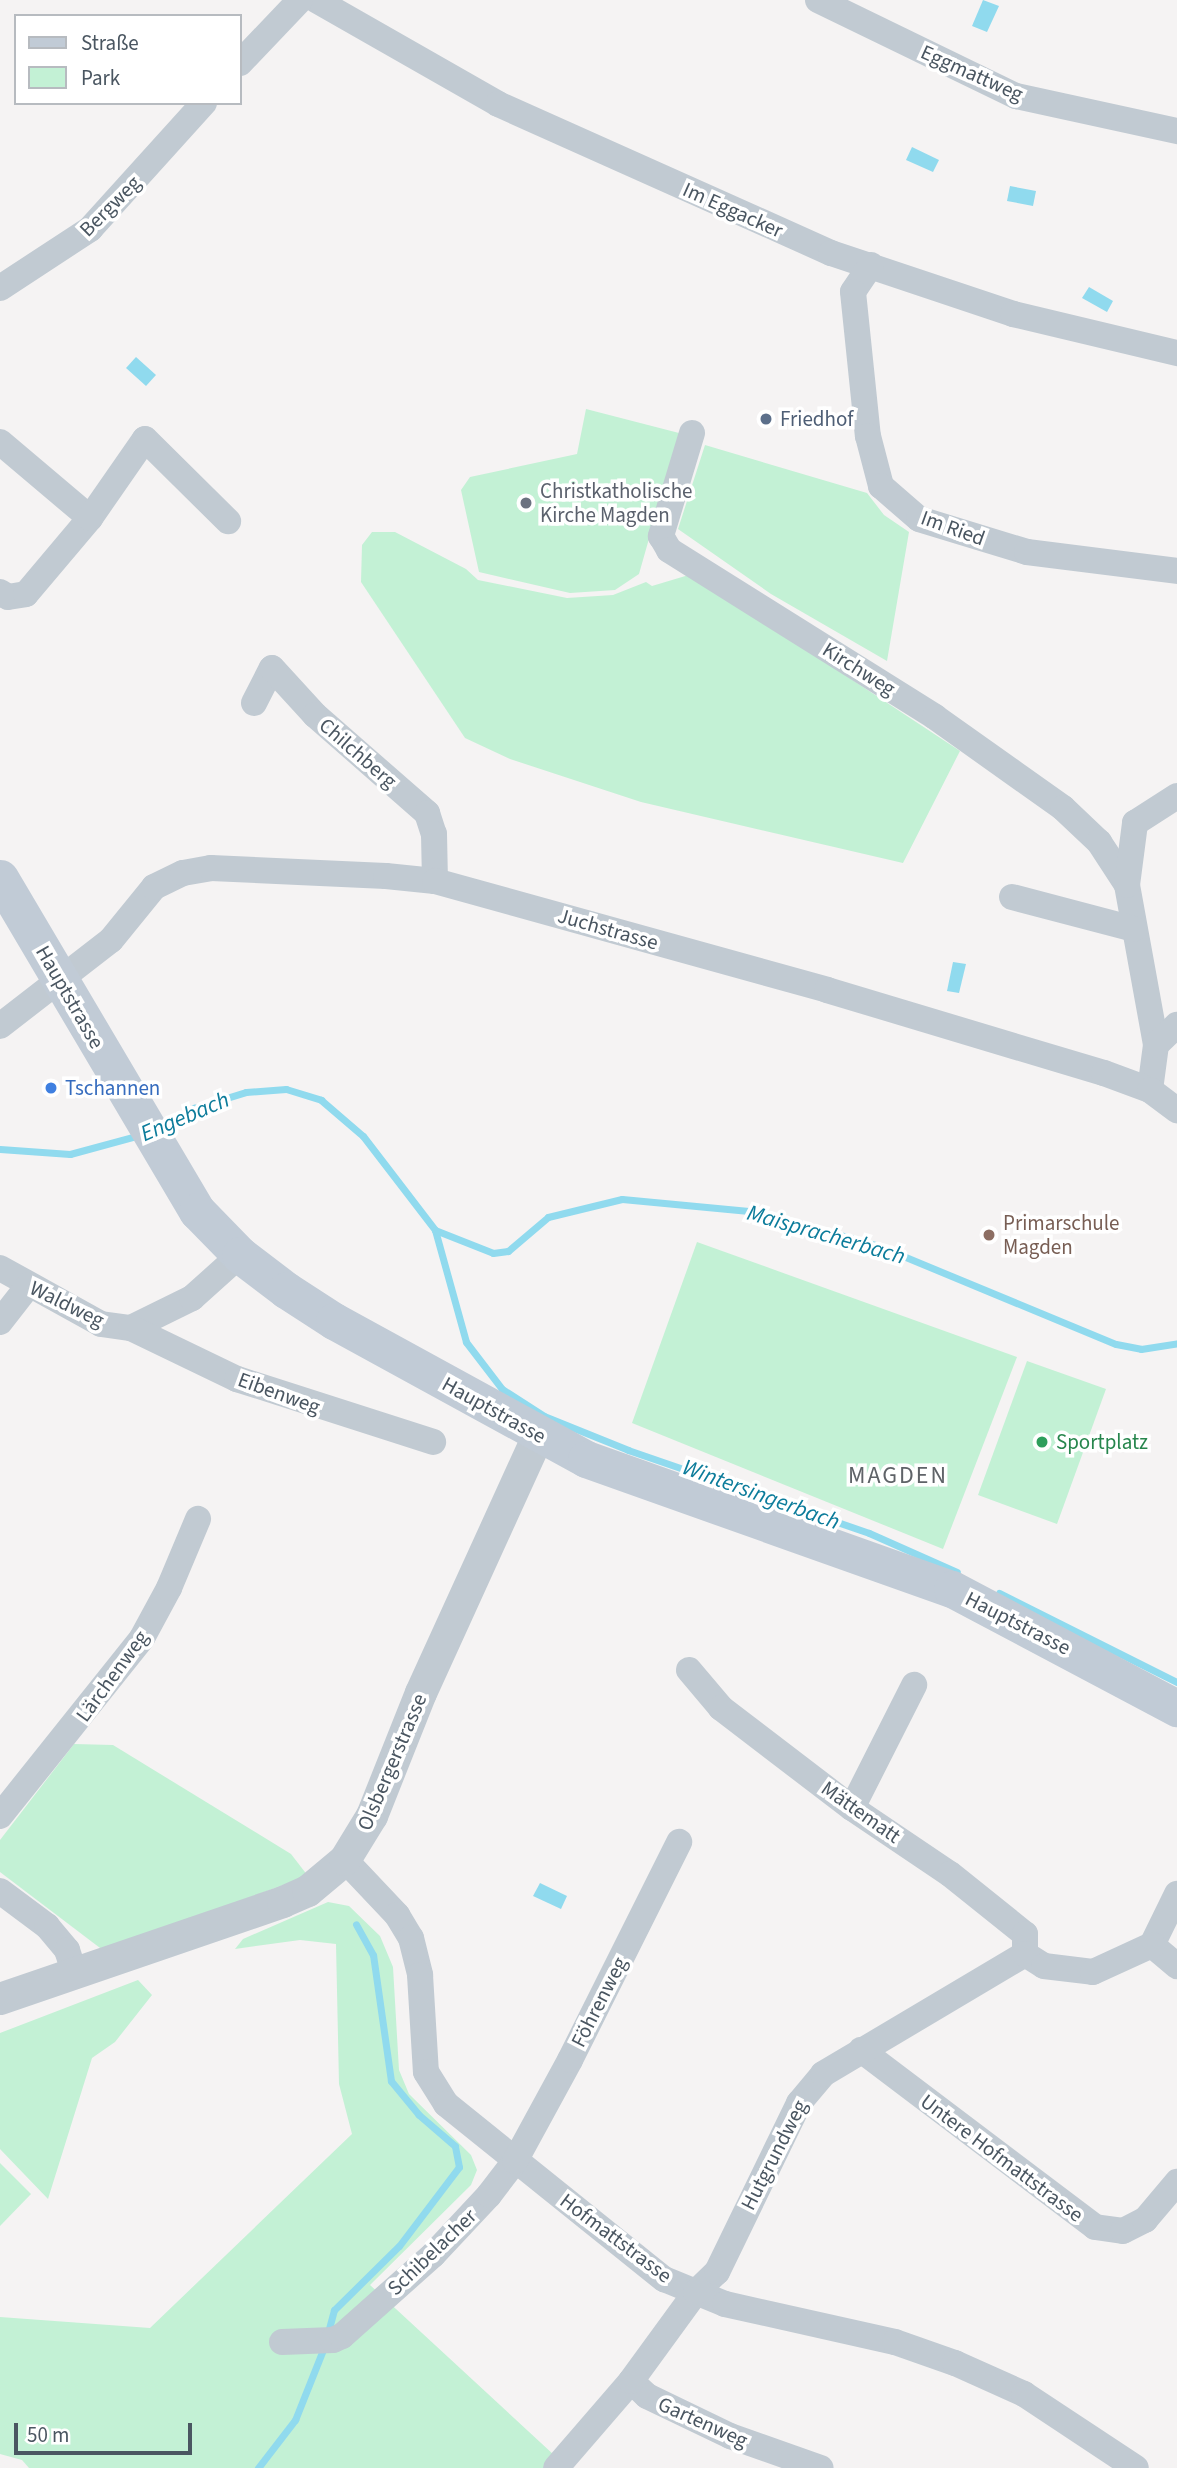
<!DOCTYPE html>
<html>
<head>
<meta charset="utf-8">
<style>
	body { margin:0 }
	#map { position:relative; width:1177px; height:2468px; overflow:hidden; background:#f5f3f3; font-family:"Source Sans 3",sans-serif }
	div>[style] { position:absolute }
	[style*='--x'] { left:calc(var(--x)*1px); top:calc(var(--y)*1px); width:calc(var(--w)*1px); rotate:calc(var(--a)*1deg) }
	.green>* { inset:0; background:#c3f1d5 }
	.water>* { inset:0; background:#90daee }
	.stream>* { height:7px; margin:-3.5px; padding:0 3.5px; transform-origin:3.5px; border-radius:3.5px; background:#90daee }
	.minor>* { height:26px; margin:-13px; padding:0 13px; transform-origin:13px; border-radius:13px; background:#c1cad2 }
	.tertiary>* { height:32px; margin:-16px; padding:0 16px; transform-origin:16px; border-radius:16px; background:#c1cad2 }
	.secondary>* { height:37px; margin:-18.5px; padding:0 18.5px; transform-origin:18.5px; border-radius:18.5px; background:#c1cbd6 }
	.dots>* { width:19px; height:19px; translate:-50% -50%; box-sizing:border-box; border:4px solid #fff; border-radius:50% }
	span { translate:-50% -50%; white-space:nowrap; text-align:center; line-height:1.15; -webkit-text-stroke:7px #fff; paint-order:stroke }
	.street-label { font-size:21px; color:#4a5661 }
	.service-label { font-size:21px; color:#4e5e75 }
	.left { translate:0 -50%; text-align:left }
	.worship-label { font-size:21px; color:#5b616d }
	.shop-label { font-size:21px; color:#366cbe }
	.education-label { font-size:21px; color:#785e54 }
	.leisure-label { font-size:21px; color:#27864d }
	.water-label { font-size:23px; color:#0c7c9b; font-style:italic }
	.quarter-label { font-size:24px; color:#5f6368; letter-spacing:2px }
	.legend { position:absolute; left:14px; top:14px; width:228px; height:91px; box-sizing:border-box; background:#fff; border:2px solid #b7bbc0; margin:0; padding:9px 12px; list-style:none; font-size:21px; color:#4a5661 }
	.legend li { display:flex; align-items:center; gap:14px; height:35px }
	.legend b { width:35px; border:2px solid #b7bbc0 }
	.scale { position:absolute; left:14px; top:2423px; width:178px; height:32px; box-sizing:border-box; border:4px solid #4a5661; border-top:0; padding-left:9px; font-size:21px; line-height:24px; white-space:nowrap; color:#4a5661; -webkit-text-stroke:5px #fff; paint-order:stroke }
</style>
</head>
<body>
<div id="map">
	<div class="green">
		<i style="clip-path:polygon(586px 409px,679px 433px,639px 574px,615px 590px,570px 593px,479px 572px,461px 490px,470px 477px,577px 454px)"></i>
		<i style="clip-path:polygon(705px 445px,867px 493px,884px 515px,909px 532px,887px 661px,771px 594px,678px 529px)"></i>
		<i style="clip-path:polygon(372px 532px,395px 532px,466px 569px,478px 580px,567px 598px,613px 595px,646px 582px,652px 586px,692px 574px,960px 751px,903px 863px,641px 802px,510px 759px,465px 738px,361px 582px,362px 545px)"></i>
		<i style="clip-path:polygon(697px 1242px,1017px 1357px,943px 1549px,632px 1423px)"></i>
		<i style="clip-path:polygon(1027px 1361px,1106px 1389px,1057px 1524px,978px 1495px)"></i>
		<i style="clip-path:polygon(74px 1744px,113px 1745px,291px 1854px,308px 1876px,104px 1951px,0 1872px,0 1840px)"></i>
		<i style="clip-path:polygon(328px 1902px,349px 1906px,380px 1936px,393px 1967px,399px 2070px,409px 2094px,471px 2155px,477px 2170px,471px 2185px,370px 2285px,554px 2455px,543px 2468px,29px 2468px,22px 2460px,0 2454px,0 2317px,150px 2328px,352px 2134px,339px 2084px,336px 1944px,300px 1940px,235px 1949px,243px 1939px)"></i>
		<i style="clip-path:polygon(138px 1980px,152px 1995px,115px 2042px,92px 2058px,48px 2199px,0 2149px,0 2033px)"></i>
		<i style="clip-path:polygon(0 2163px,31px 2194px,0 2226px)"></i>
	</div>
	<div class="water">
		<i style="clip-path:polygon(983px 0,999px 6px,987px 32px,972px 26px)"></i>
		<i style="clip-path:polygon(912px 147px,939px 160px,933px 172px,906px 160px)"></i>
		<i style="clip-path:polygon(1010px 186px,1036px 191px,1033px 206px,1007px 201px)"></i>
		<i style="clip-path:polygon(1089px 287px,1113px 301px,1107px 312px,1082px 298px)"></i>
		<i style="clip-path:polygon(136px 357px,156px 375px,146px 386px,126px 368px)"></i>
		<i style="clip-path:polygon(953px 962px,966px 964px,959px 993px,947px 991px)"></i>
		<i style="clip-path:polygon(540px 1883px,567px 1896px,561px 1909px,533px 1896px)"></i>
	</div>
	<div class="stream">
		<i style="--x:160;--y:1125;--w:38;--a:-27"></i>
		<i style="--x:194;--y:1108;--w:54;--a:-17.1"></i>
		<i style="--x:246;--y:1092;--w:40;--a:-4.3"></i>
		<i style="--x:286;--y:1089;--w:37;--a:17"></i>
		<i style="--x:321;--y:1100;--w:55;--a:40.6"></i>
		<i style="--x:363;--y:1136;--w:118;--a:52.5"></i>
		<i style="--x:435;--y:1230;--w:116;--a:74.5"></i>
		<i style="--x:466;--y:1342;--w:59;--a:52.5"></i>
		<i style="--x:502;--y:1389;--w:50;--a:32.7"></i>
		<i style="--x:544;--y:1416;--w:91;--a:22"></i>
		<i style="--x:628;--y:1450;--w:255;--a:19"></i>
		<i style="--x:869;--y:1533;--w:96;--a:23.9"></i>
		<i style="--x:0;--y:1149;--w:70;--a:4.1"></i>
		<i style="--x:70;--y:1154;--w:73;--a:-15.2"></i>
		<i style="--x:435;--y:1230;--w:62;--a:21.6"></i>
		<i style="--x:493;--y:1253;--w:15;--a:-8"></i>
		<i style="--x:508;--y:1251;--w:52;--a:-40.4"></i>
		<i style="--x:548;--y:1217;--w:76;--a:-13.7"></i>
		<i style="--x:622;--y:1199;--w:138;--a:5.4"></i>
		<i style="--x:759;--y:1212;--w:125;--a:15.8"></i>
		<i style="--x:879;--y:1246;--w:256;--a:22.5"></i>
		<i style="--x:1116;--y:1344;--w:25;--a:11"></i>
		<i style="--x:1141;--y:1349;--w:36;--a:-9"></i>
		<i style="--x:999;--y:1593;--w:199;--a:26.6"></i>
		<i style="--x:327;--y:2336;--w:27;--a:-75"></i>
		<i style="--x:334;--y:2310;--w:91;--a:-44.6"></i>
		<i style="--x:399;--y:2246;--w:99;--a:-52.8"></i>
		<i style="--x:459;--y:2167;--w:21;--a:-101"></i>
		<i style="--x:455;--y:2146;--w:48;--a:-139.3"></i>
		<i style="--x:419;--y:2115;--w:44;--a:-129.5"></i>
		<i style="--x:391;--y:2081;--w:127;--a:-98.1"></i>
		<i style="--x:373;--y:1955;--w:35;--a:-119"></i>
		<i style="--x:258;--y:2468;--w:61;--a:-52.4"></i>
		<i style="--x:295;--y:2420;--w:79;--a:-68.3"></i>
	</div>
	<div class="minor">
		<i style="--x:316;--y:0;--w:210;--a:29.7"></i>
		<i style="--x:498;--y:104;--w:365;--a:24.1"></i>
		<i style="--x:831;--y:253;--w:192;--a:18.5"></i>
		<i style="--x:1013;--y:314;--w:169;--a:13.4"></i>
		<i style="--x:818;--y:0;--w:220;--a:25.9"></i>
		<i style="--x:1016;--y:96;--w:165;--a:12.3"></i>
		<i style="--x:240;--y:63;--w:87;--a:-46.4"></i>
		<i style="--x:871;--y:265;--w:32;--a:124"></i>
		<i style="--x:853;--y:292;--w:145;--a:84.1"></i>
		<i style="--x:868;--y:436;--w:52;--a:75.4"></i>
		<i style="--x:881;--y:486;--w:50;--a:41"></i>
		<i style="--x:919;--y:519;--w:113;--a:17"></i>
		<i style="--x:1027;--y:552;--w:151;--a:7.2"></i>
		<i style="--x:0;--y:288;--w:108;--a:-33.2"></i>
		<i style="--x:90;--y:229;--w:170;--a:-47.9"></i>
		<i style="--x:692;--y:433;--w:108;--a:106.8"></i>
		<i style="--x:661;--y:536;--w:16;--a:60"></i>
		<i style="--x:669;--y:550;--w:314;--a:32.1"></i>
		<i style="--x:935;--y:717;--w:157;--a:35.4"></i>
		<i style="--x:1063;--y:808;--w:50;--a:43.4"></i>
		<i style="--x:1099;--y:842;--w:51;--a:56.9"></i>
		<i style="--x:1127;--y:885;--w:163;--a:79.7"></i>
		<i style="--x:1156;--y:1045;--w:45;--a:97.6"></i>
		<i style="--x:0;--y:442;--w:118;--a:40.2"></i>
		<i style="--x:0;--y:592;--w:9;--a:32"></i>
		<i style="--x:8;--y:597;--w:18;--a:-9"></i>
		<i style="--x:26;--y:594;--w:99;--a:-49.9"></i>
		<i style="--x:90;--y:518;--w:96;--a:-55.2"></i>
		<i style="--x:145;--y:439;--w:117;--a:44.7"></i>
		<i style="--x:254;--y:703;--w:39;--a:-63"></i>
		<i style="--x:272;--y:668;--w:64;--a:47.5"></i>
		<i style="--x:315;--y:715;--w:149;--a:41.2"></i>
		<i style="--x:427;--y:813;--w:22;--a:72"></i>
		<i style="--x:434;--y:834;--w:47;--a:88.8"></i>
		<i style="--x:1127;--y:885;--w:63;--a:-82.6"></i>
		<i style="--x:1135;--y:823;--w:50;--a:-32.7"></i>
		<i style="--x:1012;--y:897;--w:126;--a:14.7"></i>
		<i style="--x:0;--y:1026;--w:140;--a:-37.8"></i>
		<i style="--x:111;--y:940;--w:68;--a:-50.9"></i>
		<i style="--x:154;--y:887;--w:32;--a:-26"></i>
		<i style="--x:183;--y:873;--w:28;--a:-10"></i>
		<i style="--x:211;--y:868;--w:175;--a:2.6"></i>
		<i style="--x:386;--y:876;--w:49;--a:5.8"></i>
		<i style="--x:435;--y:881;--w:407;--a:15.5"></i>
		<i style="--x:827;--y:990;--w:289;--a:16.7"></i>
		<i style="--x:1104;--y:1073;--w:49;--a:20.3"></i>
		<i style="--x:1150;--y:1090;--w:34;--a:37"></i>
		<i style="--x:1156;--y:1045;--w:29;--a:-44"></i>
		<i style="--x:0;--y:1268;--w:115;--a:29"></i>
		<i style="--x:101;--y:1324;--w:30;--a:8"></i>
		<i style="--x:131;--y:1328;--w:68;--a:-26.2"></i>
		<i style="--x:192;--y:1298;--w:64;--a:-41.9"></i>
		<i style="--x:0;--y:1322;--w:46;--a:-52.1"></i>
		<i style="--x:131;--y:1328;--w:118;--a:25.7"></i>
		<i style="--x:237;--y:1379;--w:206;--a:17.8"></i>
		<i style="--x:689;--y:1670;--w:50;--a:49.9"></i>
		<i style="--x:721;--y:1708;--w:165;--a:37.4"></i>
		<i style="--x:852;--y:1808;--w:118;--a:34"></i>
		<i style="--x:950;--y:1874;--w:96;--a:38.7"></i>
		<i style="--x:1025;--y:1934;--w:20;--a:90"></i>
		<i style="--x:852;--y:1808;--w:138;--a:-63.2"></i>
		<i style="--x:0;--y:1816;--w:228;--a:-51.4"></i>
		<i style="--x:142;--y:1638;--w:57;--a:-61.6"></i>
		<i style="--x:169;--y:1588;--w:75;--a:-67.2"></i>
		<i style="--x:345;--y:1860;--w:76;--a:46.6"></i>
		<i style="--x:397;--y:1915;--w:27;--a:59"></i>
		<i style="--x:411;--y:1938;--w:38;--a:76"></i>
		<i style="--x:420;--y:1975;--w:97;--a:86.5"></i>
		<i style="--x:426;--y:2072;--w:38;--a:58"></i>
		<i style="--x:446;--y:2104;--w:280;--a:38.8"></i>
		<i style="--x:664;--y:2279;--w:66;--a:22.3"></i>
		<i style="--x:725;--y:2304;--w:174;--a:12.6"></i>
		<i style="--x:895;--y:2342;--w:64;--a:19.3"></i>
		<i style="--x:955;--y:2363;--w:76;--a:24.2"></i>
		<i style="--x:1024;--y:2394;--w:134;--a:33.5"></i>
		<i style="--x:0;--y:1891;--w:59;--a:36.7"></i>
		<i style="--x:47;--y:1926;--w:31;--a:50"></i>
		<i style="--x:67;--y:1950;--w:25;--a:72"></i>
		<i style="--x:1152;--y:1945;--w:57;--a:-63.9"></i>
		<i style="--x:1152;--y:1945;--w:33;--a:40"></i>
		<i style="--x:861;--y:2050;--w:293;--a:37.1"></i>
		<i style="--x:1095;--y:2227;--w:28;--a:8"></i>
		<i style="--x:1123;--y:2231;--w:25;--a:-27"></i>
		<i style="--x:1145;--y:2220;--w:50;--a:-49.9"></i>
		<i style="--x:282;--y:2342;--w:51;--a:-2.2"></i>
		<i style="--x:333;--y:2340;--w:10;--a:-24"></i>
		<i style="--x:342;--y:2336;--w:122;--a:-41.7"></i>
		<i style="--x:433;--y:2255;--w:82;--a:-47"></i>
		<i style="--x:489;--y:2195;--w:43;--a:-52.6"></i>
		<i style="--x:515;--y:2161;--w:115;--a:-61.4"></i>
		<i style="--x:570;--y:2060;--w:244;--a:-63.4"></i>
		<i style="--x:631;--y:2381;--w:22;--a:43"></i>
		<i style="--x:647;--y:2396;--w:92;--a:25.7"></i>
		<i style="--x:730;--y:2436;--w:96;--a:19.4"></i>
		<i style="--x:556;--y:2468;--w:115;--a:-49.2"></i>
		<i style="--x:631;--y:2381;--w:110;--a:-53.9"></i>
		<i style="--x:696;--y:2292;--w:29;--a:-44"></i>
		<i style="--x:717;--y:2272;--w:188;--a:-64.1"></i>
		<i style="--x:799;--y:2103;--w:38;--a:-50"></i>
		<i style="--x:823;--y:2074;--w:235;--a:-30.7"></i>
		<i style="--x:1025;--y:1954;--w:22;--a:32"></i>
		<i style="--x:1044;--y:1966;--w:49;--a:7"></i>
		<i style="--x:1093;--y:1972;--w:65;--a:-24.6"></i>
	</div>
	<div class="tertiary">
		<i style="--x:0;--y:1999;--w:299;--a:-18.9"></i>
		<i style="--x:283;--y:1902;--w:27;--a:-24"></i>
		<i style="--x:308;--y:1891;--w:48;--a:-40"></i>
		<i style="--x:345;--y:1860;--w:52;--a:-58.5"></i>
		<i style="--x:372;--y:1816;--w:132;--a:-68.3"></i>
		<i style="--x:421;--y:1693;--w:282;--a:-65.5"></i>
	</div>
	<div class="secondary">
		<i style="--x:0;--y:878;--w:387;--a:59.4"></i>
		<i style="--x:197;--y:1211;--w:62;--a:45.7"></i>
		<i style="--x:240;--y:1255;--w:58;--a:37.3"></i>
		<i style="--x:286;--y:1290;--w:57;--a:32.9"></i>
		<i style="--x:334;--y:1321;--w:287;--a:28.7"></i>
		<i style="--x:586;--y:1459;--w:388;--a:19.6"></i>
		<i style="--x:952;--y:1589;--w:255;--a:27.9"></i>
	</div>
	<div class="dots">
		<i style="left:766px;top:419px;background:#5c6f8a"></i>
		<i style="left:526px;top:503px;background:#6b7280"></i>
		<i style="left:51px;top:1088px;background:#3f7fe0"></i>
		<i style="left:989px;top:1235px;background:#8d6e63"></i>
		<i style="left:1042px;top:1442px;background:#2e9e5b"></i>
	</div>
	<div class="street-label">
		<span style="left:972px;top:73px;rotate:24deg">Eggmattweg</span>
		<span style="left:110px;top:206px;rotate:-45deg">Bergweg</span>
		<span style="left:733px;top:210px;rotate:24deg">Im Eggacker</span>
		<span style="left:953px;top:528px;rotate:20deg">Im Ried</span>
		<span style="left:859px;top:669px;rotate:32deg">Kirchweg</span>
		<span style="left:358px;top:753px;rotate:41deg">Chilchberg</span>
		<span style="left:608px;top:929px;rotate:16deg">Juchstrasse</span>
		<span style="left:70px;top:997px;rotate:60deg">Hauptstrasse</span>
		<span style="left:67px;top:1304px;rotate:26deg">Waldweg</span>
		<span style="left:279px;top:1393px;rotate:20deg">Eibenweg</span>
		<span style="left:494px;top:1410px;rotate:29deg">Hauptstrasse</span>
		<span style="left:1018px;top:1623px;rotate:27deg">Hauptstrasse</span>
		<span style="left:112px;top:1676px;rotate:-54deg">Lärchenweg</span>
		<span style="left:392px;top:1762px;rotate:-67deg">Olsbergerstrasse</span>
		<span style="left:861px;top:1812px;rotate:35deg">Mättematt</span>
		<span style="left:599px;top:2002px;rotate:-63deg">Föhrenweg</span>
		<span style="left:774px;top:2155px;rotate:-63deg">Hutgrundweg</span>
		<span style="left:1002px;top:2158px;rotate:37deg">Untere Hofmattstrasse</span>
		<span style="left:616px;top:2238px;rotate:37deg">Hofmattstrasse</span>
		<span style="left:432px;top:2252px;rotate:-44deg">Schibelacher</span>
		<span style="left:703px;top:2422px;rotate:24deg">Gartenweg</span>
	</div>
	<div class="service-label">
		<span class="left" style="left:780px;top:419px">Friedhof</span>
	</div>
	<div class="worship-label">
		<span class="left" style="left:540px;top:503px">Christkatholische<br>Kirche Magden</span>
	</div>
	<div class="shop-label">
		<span class="left" style="left:65px;top:1088px">Tschannen</span>
	</div>
	<div class="education-label">
		<span class="left" style="left:1003px;top:1235px">Primarschule<br>Magden</span>
	</div>
	<div class="leisure-label">
		<span class="left" style="left:1056px;top:1442px">Sportplatz</span>
	</div>
	<div class="water-label">
		<span style="left:185px;top:1117px;rotate:-23deg">Engebach</span>
		<span style="left:826px;top:1235px;rotate:16deg">Maispracherbach</span>
		<span style="left:761px;top:1495px;rotate:20deg">Wintersingerbach</span>
	</div>
	<div class="quarter-label">
		<span style="left:898px;top:1476px">MAGDEN</span>
	</div>
	<ul class="legend">
	<li><b style="height:9px;background:#c1cbd6"></b>Straße</li>
	<li><b style="height:19px;background:#c3f1d5"></b>Park</li>
	</ul>
	<div class="scale">50 m</div>
</div>
</body>
</html>
